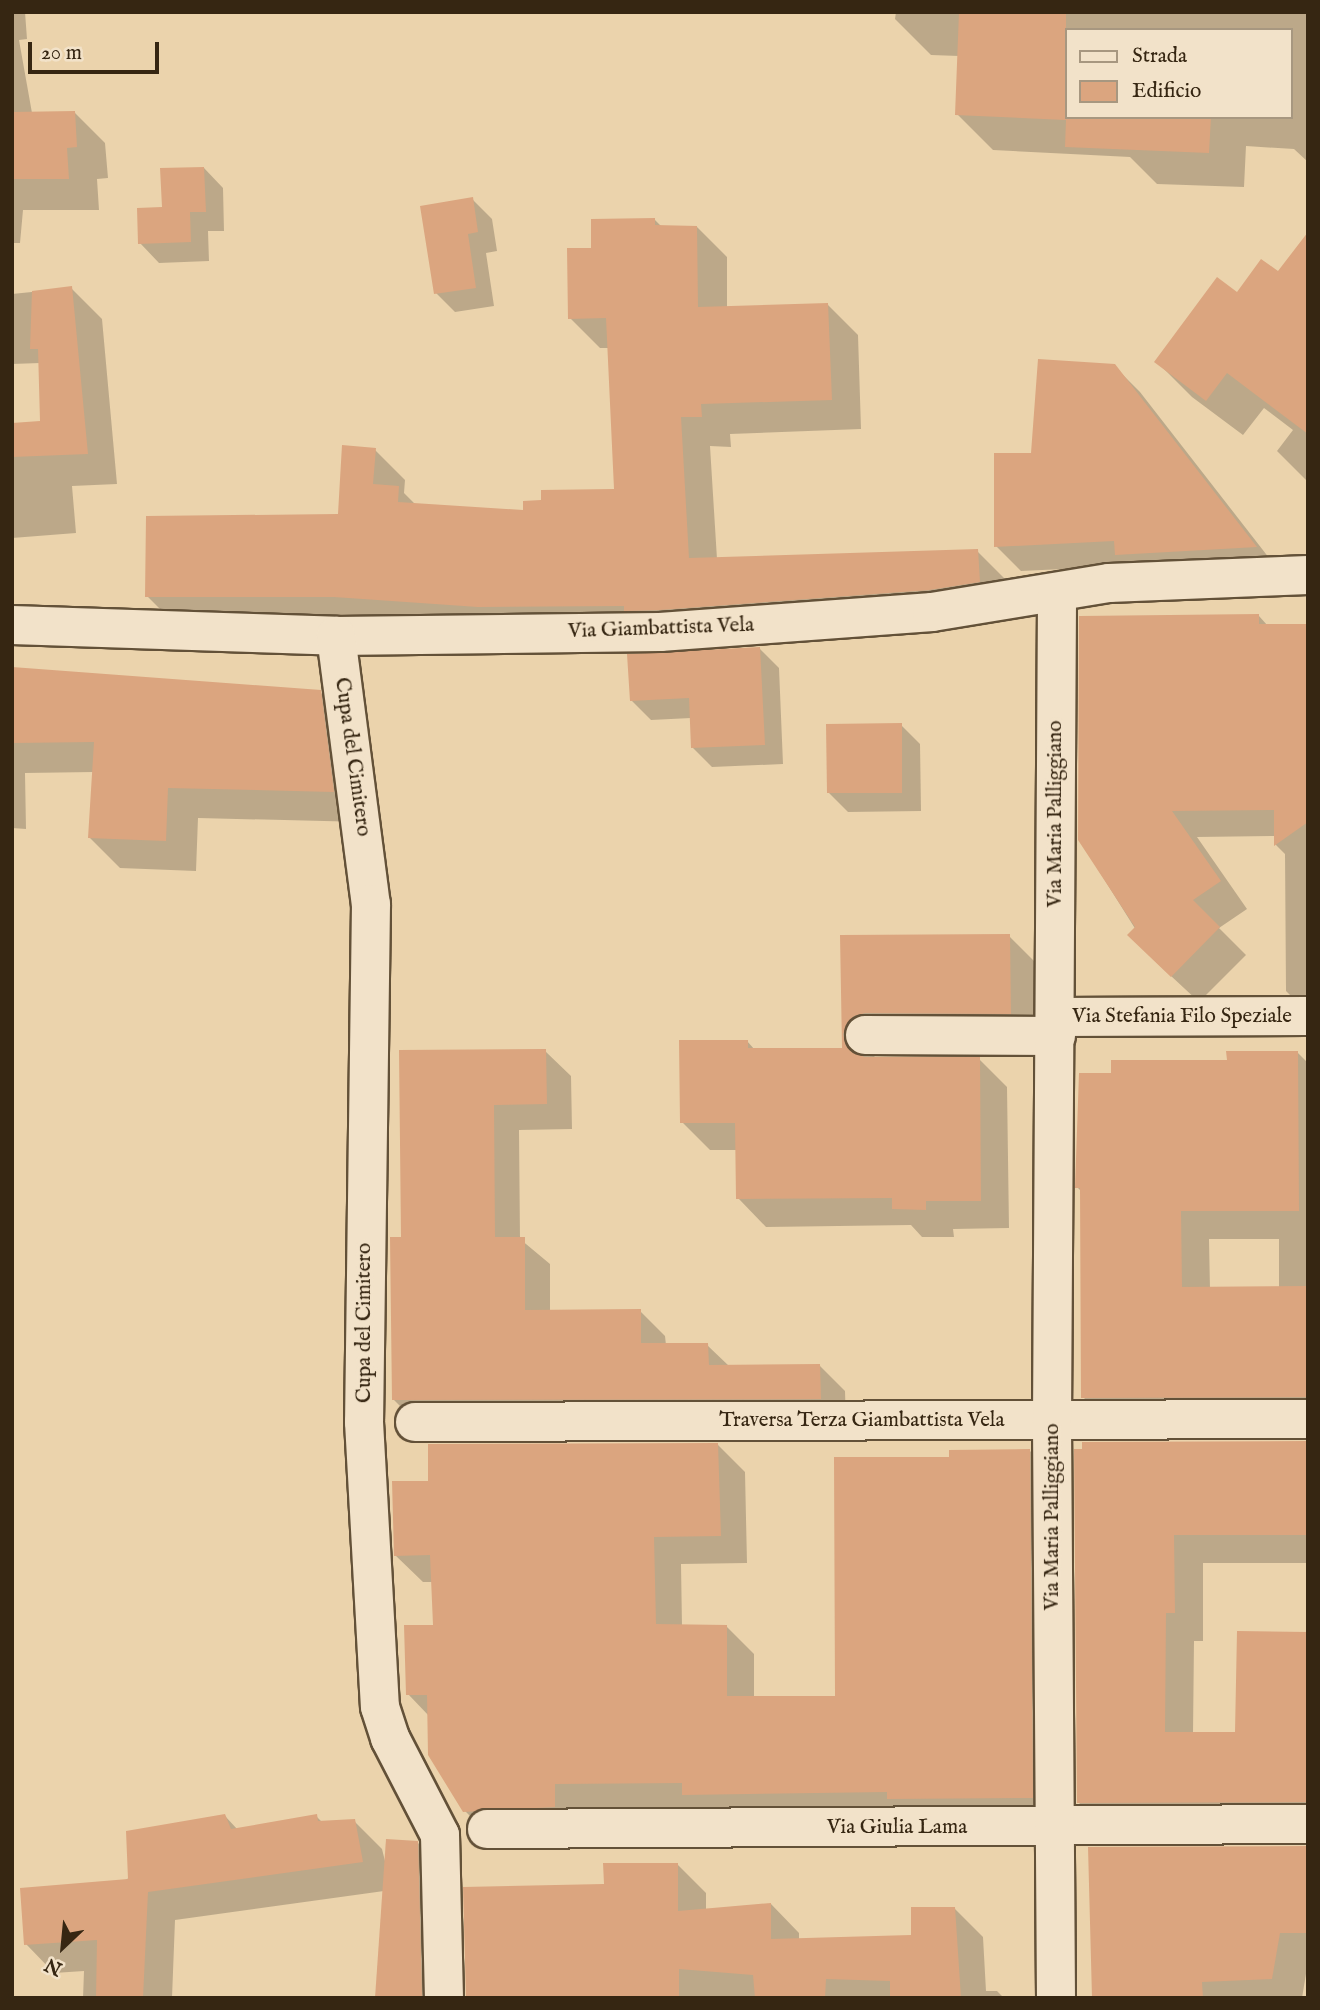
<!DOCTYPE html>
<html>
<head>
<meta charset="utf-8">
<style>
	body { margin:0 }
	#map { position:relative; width:1320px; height:2010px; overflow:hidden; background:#ebd3ac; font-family:"IM FELL English",serif }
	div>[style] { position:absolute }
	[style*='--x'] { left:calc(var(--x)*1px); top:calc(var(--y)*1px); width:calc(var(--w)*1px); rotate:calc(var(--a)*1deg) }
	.shadow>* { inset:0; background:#0003 }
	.building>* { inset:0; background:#dba57f }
	.roads { filter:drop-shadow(2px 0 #635138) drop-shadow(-2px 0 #635138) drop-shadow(0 2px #635138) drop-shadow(0 -2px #635138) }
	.minor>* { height:38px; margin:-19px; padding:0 19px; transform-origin:19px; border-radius:19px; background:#f2e2c9 }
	span { translate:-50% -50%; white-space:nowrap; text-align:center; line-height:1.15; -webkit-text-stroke:7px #f2e2c9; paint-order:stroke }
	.street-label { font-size:21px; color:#362612 }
	.frame { position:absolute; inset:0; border:14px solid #362612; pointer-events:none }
	.legend { position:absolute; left:1065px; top:28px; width:228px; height:91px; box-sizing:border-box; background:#f2e2c9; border:2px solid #a79780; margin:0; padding:9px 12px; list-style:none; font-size:21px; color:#362612 }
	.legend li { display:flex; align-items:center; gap:14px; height:35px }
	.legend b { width:35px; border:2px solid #a79780 }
	.north { position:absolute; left:28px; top:1912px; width:70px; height:70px; -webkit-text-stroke:5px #f2e2c9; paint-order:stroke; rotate:206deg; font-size:19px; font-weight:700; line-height:28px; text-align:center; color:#362612 }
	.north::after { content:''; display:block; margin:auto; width:24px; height:32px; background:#362612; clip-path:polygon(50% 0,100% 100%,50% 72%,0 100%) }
	.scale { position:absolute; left:28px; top:42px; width:131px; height:32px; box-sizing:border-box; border:4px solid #362612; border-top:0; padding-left:9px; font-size:21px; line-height:24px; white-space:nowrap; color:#362612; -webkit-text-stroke:5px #f2e2c9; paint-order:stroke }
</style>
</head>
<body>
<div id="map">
	<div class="shadow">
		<i style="clip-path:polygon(12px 12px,25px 12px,27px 39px,19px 40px,32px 113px,74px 112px,105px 143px,108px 178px,97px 179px,99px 210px,23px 210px,20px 243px,12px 243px)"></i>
		<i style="clip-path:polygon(evenodd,896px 12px,1308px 12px,1308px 162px,1294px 149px,1246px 146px,1244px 187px,1157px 184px,1130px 157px,993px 150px,957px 114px,959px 56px,931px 55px,895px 19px,896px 12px,1066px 30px,1290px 30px,1290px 117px,1066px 117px,1066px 30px)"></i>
		<i style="clip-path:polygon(204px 168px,223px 188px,224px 231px,208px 231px,209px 261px,159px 263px,140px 243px,164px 209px)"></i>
		<i style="clip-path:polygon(472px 199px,492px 219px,497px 251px,486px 253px,494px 306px,455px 312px,436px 293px)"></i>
		<i style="clip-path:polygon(655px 220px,662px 227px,697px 227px,727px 257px,727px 308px,828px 305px,858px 335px,861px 429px,730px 434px,731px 447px,710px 446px,717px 559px,977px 551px,1007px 581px,1009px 611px,177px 626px,147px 596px,340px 516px,375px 450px,405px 480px,404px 493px,416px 505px,524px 512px,616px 490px,609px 348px,600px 348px,570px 318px,593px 249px)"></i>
		<i style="clip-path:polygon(1308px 235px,1308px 482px,1277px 451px,1293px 430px,1264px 408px,1243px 435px,1192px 397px,1156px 361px,1237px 294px,1278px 274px)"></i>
		<i style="clip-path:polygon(71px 288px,102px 319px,117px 484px,72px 486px,76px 533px,12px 538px,12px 424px,41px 422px,40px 363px,12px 364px,12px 294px)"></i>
		<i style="clip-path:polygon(1114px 366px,1140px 392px,1280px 572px,1128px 566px,1021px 571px,996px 546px,1033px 454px)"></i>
		<i style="clip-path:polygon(1259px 616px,1268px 626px,1308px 626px,1308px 1013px,1286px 991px,1285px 854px,1276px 845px,1276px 836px,1197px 837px,1247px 909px,1219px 928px,1246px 955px,1199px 1002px,1156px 962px,1079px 839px)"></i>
		<i style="clip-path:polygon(759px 648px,779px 668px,783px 764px,712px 767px,693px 748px,691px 718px,651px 720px,631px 700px)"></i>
		<i style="clip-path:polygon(12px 669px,320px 692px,351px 723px,364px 822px,198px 818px,196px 871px,120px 868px,89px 837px,94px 772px,25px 773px,26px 829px,12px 828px)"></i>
		<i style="clip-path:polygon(901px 725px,920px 744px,921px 811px,848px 812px,828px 792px)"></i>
		<i style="clip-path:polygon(1009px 936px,1037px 964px,1038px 1041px,882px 1044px,873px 1059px,979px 1059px,1007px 1087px,1009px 1228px,953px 1229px,954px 1237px,922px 1237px,911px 1225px,766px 1227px,738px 1198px,737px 1150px,710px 1150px,682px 1122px,747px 1041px,755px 1050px,843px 1050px,842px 937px)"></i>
		<i style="clip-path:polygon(401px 1051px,545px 1051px,571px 1076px,572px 1129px,519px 1130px,520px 1239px,550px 1264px,550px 1311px,640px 1311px,665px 1336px,666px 1345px,707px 1345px,729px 1366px,820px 1366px,845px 1391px,846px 1424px,419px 1425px,393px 1399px,402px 1239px)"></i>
		<i style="clip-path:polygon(evenodd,1297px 1052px,1308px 1063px,1308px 1425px,1112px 1426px,1083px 1397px,1082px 1192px,1077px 1187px,1112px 1074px,1297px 1052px,1209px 1239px,1279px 1239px,1279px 1288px,1210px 1289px,1209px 1239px)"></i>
		<i style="clip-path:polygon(1308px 1443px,1308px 1563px,1203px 1563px,1203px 1641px,1194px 1641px,1193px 1734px,1237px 1734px,1308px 1632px,1308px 1830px,1107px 1831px,1078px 1802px,1076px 1451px)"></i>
		<i style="clip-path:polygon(718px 1445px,745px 1472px,747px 1563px,681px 1564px,682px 1626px,726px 1626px,754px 1654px,754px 1698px,837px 1698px,951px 1459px,1030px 1451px,1057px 1478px,1059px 1825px,492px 1838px,465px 1811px,429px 1716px,408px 1694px,434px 1626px,433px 1582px,423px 1582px,395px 1555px,430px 1483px)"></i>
		<i style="clip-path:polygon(225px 1816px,238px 1830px,316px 1816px,322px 1822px,354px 1821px,382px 1849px,385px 1861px,417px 1842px,446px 1871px,449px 1998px,376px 1998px,384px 1891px,175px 1920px,172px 1998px,83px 1998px,84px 1971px,54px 1973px,26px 1944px)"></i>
		<i style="clip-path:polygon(1308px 1848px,1308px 1962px,1302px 1998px,1093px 1998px)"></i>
		<i style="clip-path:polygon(678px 1865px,706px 1893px,706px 1910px,771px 1904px,799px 1933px,799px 1940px,913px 1936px,954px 1908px,983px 1937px,986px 1991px,997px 1991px,1004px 1998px,468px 1998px,605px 1885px)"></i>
	</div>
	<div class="building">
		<i style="clip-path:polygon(959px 12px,1066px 12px,1066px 117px,1211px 117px,1209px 153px,1065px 147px,1066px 120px,955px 115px)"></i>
		<i style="clip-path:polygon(75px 111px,77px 147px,67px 148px,69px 179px,12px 179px,12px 112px)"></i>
		<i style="clip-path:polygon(204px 167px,206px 212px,190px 212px,191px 242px,138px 244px,137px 208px,162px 207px,160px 168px)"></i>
		<i style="clip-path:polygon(473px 197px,478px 232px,468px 234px,476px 288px,434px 294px,420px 206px)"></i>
		<i style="clip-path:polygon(655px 218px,655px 225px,697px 226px,698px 307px,828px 303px,832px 400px,701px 404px,702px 417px,681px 417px,689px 558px,978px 549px,980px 582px,929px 590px,659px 610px,624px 611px,624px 606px,478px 607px,334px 597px,145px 597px,146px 516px,338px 514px,342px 445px,376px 448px,373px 484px,399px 486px,398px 502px,523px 510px,523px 501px,541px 500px,541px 490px,614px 489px,606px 318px,568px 319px,567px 248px,591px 248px,591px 219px)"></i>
		<i style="clip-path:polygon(1308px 232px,1308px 434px,1227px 373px,1206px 401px,1154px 362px,1217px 277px,1237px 292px,1261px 259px,1278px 271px)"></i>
		<i style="clip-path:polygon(72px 286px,88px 454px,12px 457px,12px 423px,40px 421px,38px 349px,30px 349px,32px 291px)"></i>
		<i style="clip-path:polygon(1038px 359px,1115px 364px,1257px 547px,1115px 555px,1114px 541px,994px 547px,994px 453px,1031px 453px)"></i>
		<i style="clip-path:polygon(1259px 614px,1259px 624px,1308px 624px,1308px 822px,1274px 846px,1274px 810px,1172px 811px,1221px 881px,1193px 900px,1220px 927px,1171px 977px,1127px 935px,1135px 927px,1078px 840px,1079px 616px)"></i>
		<i style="clip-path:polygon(760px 647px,765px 745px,691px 748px,689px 698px,630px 701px,627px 654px)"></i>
		<i style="clip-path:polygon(12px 667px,321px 690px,334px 792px,168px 788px,166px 841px,88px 838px,94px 742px,12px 743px)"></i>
		<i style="clip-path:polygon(902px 723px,902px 793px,827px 793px,826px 724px)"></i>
		<i style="clip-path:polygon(1010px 934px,1011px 1014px,865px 1013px,854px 1016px,843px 1034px,846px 1046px,864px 1057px,980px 1057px,981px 1201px,926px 1201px,926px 1210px,892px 1209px,892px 1198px,736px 1199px,735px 1123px,680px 1123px,679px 1040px,748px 1040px,748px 1048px,842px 1048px,840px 935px)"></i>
		<i style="clip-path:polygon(546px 1049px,547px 1104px,494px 1105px,495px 1237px,525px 1237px,525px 1310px,641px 1309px,641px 1343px,708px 1343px,709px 1365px,820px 1364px,821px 1399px,392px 1400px,390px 1237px,401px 1237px,399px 1050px)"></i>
		<i style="clip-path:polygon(1226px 1051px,1298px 1051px,1299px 1211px,1181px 1211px,1182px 1287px,1308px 1286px,1308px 1397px,1081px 1398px,1080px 1188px,1075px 1188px,1079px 1073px,1111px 1073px,1111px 1060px,1227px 1060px)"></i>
		<i style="clip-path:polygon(1308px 1441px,1308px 1535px,1174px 1535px,1175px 1613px,1166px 1613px,1165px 1732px,1235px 1732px,1237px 1631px,1308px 1632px,1308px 1802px,1077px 1803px,1074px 1449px,1082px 1449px,1082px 1442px)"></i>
		<i style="clip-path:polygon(718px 1443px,721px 1536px,654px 1537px,656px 1624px,727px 1625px,727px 1696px,835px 1696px,834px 1457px,949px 1457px,949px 1450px,1030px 1449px,1033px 1798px,887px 1799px,887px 1792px,682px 1795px,682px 1783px,555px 1784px,555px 1807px,463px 1812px,428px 1755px,427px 1695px,406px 1695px,404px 1625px,433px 1625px,430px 1555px,394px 1556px,392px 1481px,428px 1481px,428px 1444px)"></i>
		<i style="clip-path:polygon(225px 1814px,231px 1829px,317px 1814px,318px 1821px,355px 1819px,363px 1862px,148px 1892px,143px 1998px,96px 1998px,97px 1940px,24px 1945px,20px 1888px,128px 1879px,126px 1831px)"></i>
		<i style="clip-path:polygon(386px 1839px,418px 1841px,422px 1998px,375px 1998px)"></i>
		<i style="clip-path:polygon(1308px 1846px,1308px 1933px,1280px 1933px,1272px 1979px,1202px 1982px,1203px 1998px,1092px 1998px,1088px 1847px)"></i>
		<i style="clip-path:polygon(603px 1863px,678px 1863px,678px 1911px,771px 1903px,771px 1939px,911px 1935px,911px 1907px,955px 1907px,961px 1998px,890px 1998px,890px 1981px,826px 1979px,825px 1998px,755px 1998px,753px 1975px,679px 1969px,679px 1998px,466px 1998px,463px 1887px,604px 1884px)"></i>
	</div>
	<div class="roads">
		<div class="minor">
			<i style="--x:12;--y:625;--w:324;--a:1.9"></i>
			<i style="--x:336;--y:636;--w:324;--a:-0.7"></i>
			<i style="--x:660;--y:632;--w:273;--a:-4.2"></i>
			<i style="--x:932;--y:612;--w:179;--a:-9.3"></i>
			<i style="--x:1109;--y:583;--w:199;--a:-2.3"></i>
			<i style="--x:336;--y:636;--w:270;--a:82.6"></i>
			<i style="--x:371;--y:904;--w:518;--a:90.77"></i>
			<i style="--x:364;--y:1422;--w:285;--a:86.8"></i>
			<i style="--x:380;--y:1707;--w:33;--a:72"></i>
			<i style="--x:390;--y:1738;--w:109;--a:62.7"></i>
			<i style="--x:440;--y:1835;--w:163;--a:88.6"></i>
			<i style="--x:1056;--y:1017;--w:252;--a:-0.2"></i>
			<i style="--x:865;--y:1035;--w:191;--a:0.3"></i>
			<i style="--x:415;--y:1422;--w:893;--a:-0.19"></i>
			<i style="--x:487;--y:1829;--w:821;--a:-0.35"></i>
			<i style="--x:1056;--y:1998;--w:578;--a:-90.4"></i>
			<i style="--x:1052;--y:1420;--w:827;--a:-89.65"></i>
		</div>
	</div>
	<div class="street-label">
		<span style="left:661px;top:629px;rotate:-2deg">Via Giambattista Vela</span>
		<span style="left:352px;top:757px;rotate:82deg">Cupa del Cimitero</span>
		<span style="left:1056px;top:814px;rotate:-90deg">Via Maria Palliggiano</span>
		<span style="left:1182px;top:1017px">Via Stefania Filo Speziale</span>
		<span style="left:365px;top:1323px;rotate:-90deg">Cupa del Cimitero</span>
		<span style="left:862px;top:1421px">Traversa Terza Giambattista Vela</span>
		<span style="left:1053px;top:1517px;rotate:-90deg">Via Maria Palliggiano</span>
		<span style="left:897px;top:1828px">Via Giulia Lama</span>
	</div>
	<div class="frame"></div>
	<ul class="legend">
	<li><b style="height:9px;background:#f2e2c9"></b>Strada</li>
	<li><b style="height:19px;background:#dba57f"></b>Edificio</li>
	</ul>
	<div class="north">N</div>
	<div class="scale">20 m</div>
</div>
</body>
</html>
